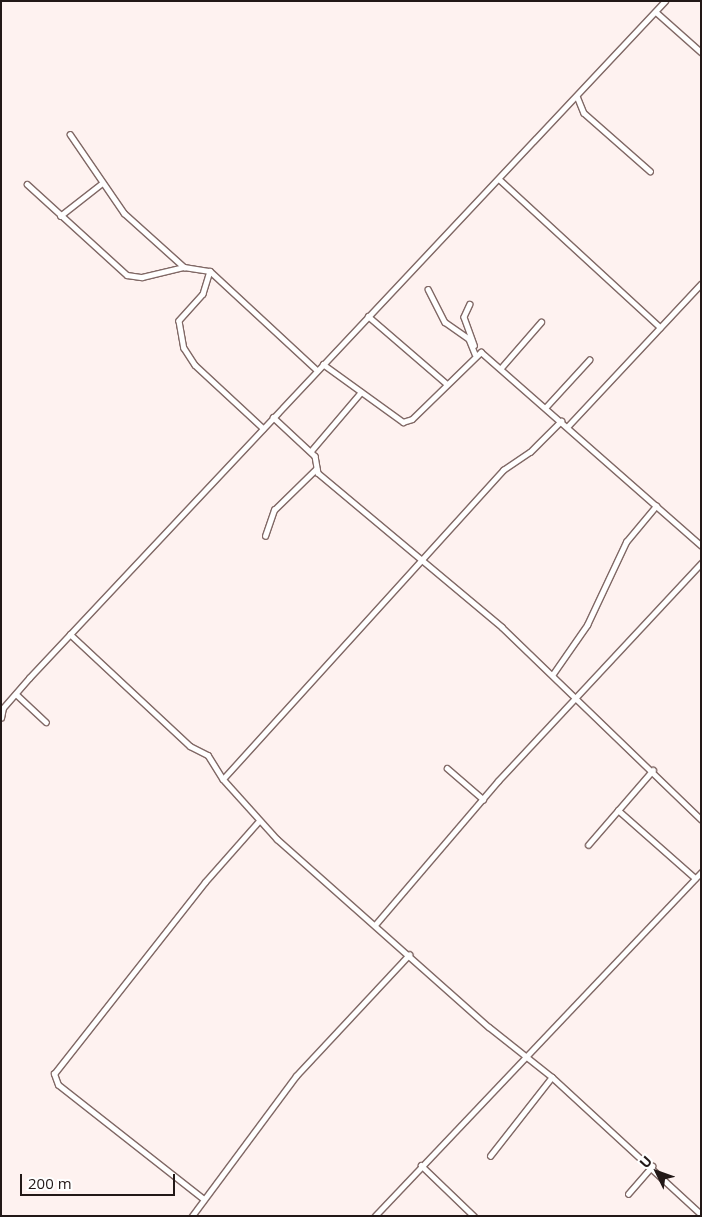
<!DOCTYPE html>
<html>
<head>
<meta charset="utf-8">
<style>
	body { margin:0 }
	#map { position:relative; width:702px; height:1217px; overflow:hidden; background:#fef2f0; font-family:"Open Sans",sans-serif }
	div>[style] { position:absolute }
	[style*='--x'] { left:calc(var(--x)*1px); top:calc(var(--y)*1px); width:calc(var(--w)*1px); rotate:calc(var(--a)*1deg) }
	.roads { filter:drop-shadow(1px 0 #806865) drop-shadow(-1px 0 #806865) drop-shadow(0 1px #806865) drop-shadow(0 -1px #806865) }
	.street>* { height:4.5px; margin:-2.25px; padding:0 2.25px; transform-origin:2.25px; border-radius:2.25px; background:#fff }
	span { translate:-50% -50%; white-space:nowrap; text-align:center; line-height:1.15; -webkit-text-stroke:4px #fff; paint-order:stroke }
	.frame { position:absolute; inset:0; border:2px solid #221817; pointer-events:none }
	.north { position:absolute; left:632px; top:1147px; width:50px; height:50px; -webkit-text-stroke:4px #fff; paint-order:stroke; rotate:312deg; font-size:14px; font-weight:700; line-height:20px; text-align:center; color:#221817 }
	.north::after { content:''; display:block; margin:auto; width:18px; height:22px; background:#221817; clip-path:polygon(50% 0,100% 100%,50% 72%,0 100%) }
	.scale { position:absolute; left:20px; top:1174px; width:155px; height:22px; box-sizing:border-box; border:2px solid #221817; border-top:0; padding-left:6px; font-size:15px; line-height:18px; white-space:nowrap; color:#221817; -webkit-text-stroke:4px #fff; paint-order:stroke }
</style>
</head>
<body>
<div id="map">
	<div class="roads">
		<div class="street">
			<i style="--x:656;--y:12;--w:60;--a:41.6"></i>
			<i style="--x:577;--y:96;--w:18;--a:68"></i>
			<i style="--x:584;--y:113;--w:88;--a:41.3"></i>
			<i style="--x:70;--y:134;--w:96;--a:55.6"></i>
			<i style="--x:124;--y:213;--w:81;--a:42"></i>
			<i style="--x:499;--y:179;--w:219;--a:42.6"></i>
			<i style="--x:27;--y:184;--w:135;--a:42.3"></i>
			<i style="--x:127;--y:275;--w:15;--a:8"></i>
			<i style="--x:142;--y:277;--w:43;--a:-13.4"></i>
			<i style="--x:184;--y:267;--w:26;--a:9"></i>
			<i style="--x:210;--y:271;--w:146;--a:42.8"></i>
			<i style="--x:60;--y:216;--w:52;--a:-38"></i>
			<i style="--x:210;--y:271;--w:24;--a:107"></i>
			<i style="--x:203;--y:294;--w:36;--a:132"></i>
			<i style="--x:179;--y:321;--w:27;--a:80"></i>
			<i style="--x:184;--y:348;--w:20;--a:57"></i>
			<i style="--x:195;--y:365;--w:93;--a:42.8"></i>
			<i style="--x:428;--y:289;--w:37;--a:63"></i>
			<i style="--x:445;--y:322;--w:29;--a:35"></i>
			<i style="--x:469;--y:339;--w:16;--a:68"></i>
			<i style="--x:470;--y:304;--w:14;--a:115"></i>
			<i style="--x:464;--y:317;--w:30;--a:70"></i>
			<i style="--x:368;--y:316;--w:104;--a:40.7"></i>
			<i style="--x:323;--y:364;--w:99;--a:35.9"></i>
			<i style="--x:403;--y:422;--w:9;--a:-18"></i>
			<i style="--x:412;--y:419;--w:96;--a:-44.2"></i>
			<i style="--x:481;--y:352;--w:293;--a:41.3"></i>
			<i style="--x:501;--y:368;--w:61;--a:-49"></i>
			<i style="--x:546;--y:407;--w:64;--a:-47.5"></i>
			<i style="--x:273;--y:417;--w:57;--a:42.9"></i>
			<i style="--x:315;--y:456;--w:17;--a:80"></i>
			<i style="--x:318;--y:473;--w:240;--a:39.9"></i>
			<i style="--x:502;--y:627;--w:277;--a:44"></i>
			<i style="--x:567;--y:427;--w:196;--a:-46.9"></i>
			<i style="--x:311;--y:451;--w:77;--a:-49.7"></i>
			<i style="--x:265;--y:536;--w:28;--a:-71"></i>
			<i style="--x:274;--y:510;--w:59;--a:-44.3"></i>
			<i style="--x:70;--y:634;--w:164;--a:43"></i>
			<i style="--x:190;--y:746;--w:20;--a:27"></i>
			<i style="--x:208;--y:755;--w:28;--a:58"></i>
			<i style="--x:223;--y:779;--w:81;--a:48"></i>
			<i style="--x:277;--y:839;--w:283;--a:41.6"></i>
			<i style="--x:489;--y:1027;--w:80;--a:38.4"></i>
			<i style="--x:552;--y:1077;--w:201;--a:42.6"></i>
			<i style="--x:553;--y:674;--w:60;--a:-55.2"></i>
			<i style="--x:587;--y:625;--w:92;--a:-64.8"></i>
			<i style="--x:626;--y:542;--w:47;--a:-50.2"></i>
			<i style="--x:16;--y:694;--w:41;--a:43"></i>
			<i style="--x:1;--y:718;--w:10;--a:-79"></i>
			<i style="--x:3;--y:708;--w:40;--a:-49"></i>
			<i style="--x:29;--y:678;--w:929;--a:-46.79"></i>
			<i style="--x:447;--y:768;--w:48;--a:40.7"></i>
			<i style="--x:223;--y:779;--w:417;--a:-47.8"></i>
			<i style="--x:503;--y:470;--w:32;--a:-34"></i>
			<i style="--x:530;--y:452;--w:44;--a:-45"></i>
			<i style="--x:618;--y:810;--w:103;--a:41.4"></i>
			<i style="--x:588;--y:845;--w:99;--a:-49.1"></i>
			<i style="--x:375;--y:925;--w:189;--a:-49.5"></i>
			<i style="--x:498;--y:781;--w:298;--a:-47"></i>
			<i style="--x:490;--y:1156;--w:100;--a:-51.9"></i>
			<i style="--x:421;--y:1165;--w:74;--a:43.9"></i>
			<i style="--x:628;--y:1194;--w:37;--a:-49"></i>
			<i style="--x:203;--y:1199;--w:184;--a:-141.8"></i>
			<i style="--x:58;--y:1085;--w:12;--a:-110"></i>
			<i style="--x:54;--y:1074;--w:244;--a:-51.8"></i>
			<i style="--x:205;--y:882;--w:81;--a:-48.5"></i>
			<i style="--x:192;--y:1216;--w:174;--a:-53.4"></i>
			<i style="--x:296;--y:1076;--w:166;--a:-47"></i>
			<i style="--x:375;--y:1216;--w:474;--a:-46.5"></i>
		</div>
	</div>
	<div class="frame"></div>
	<div class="north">U</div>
	<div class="scale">200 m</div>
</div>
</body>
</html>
